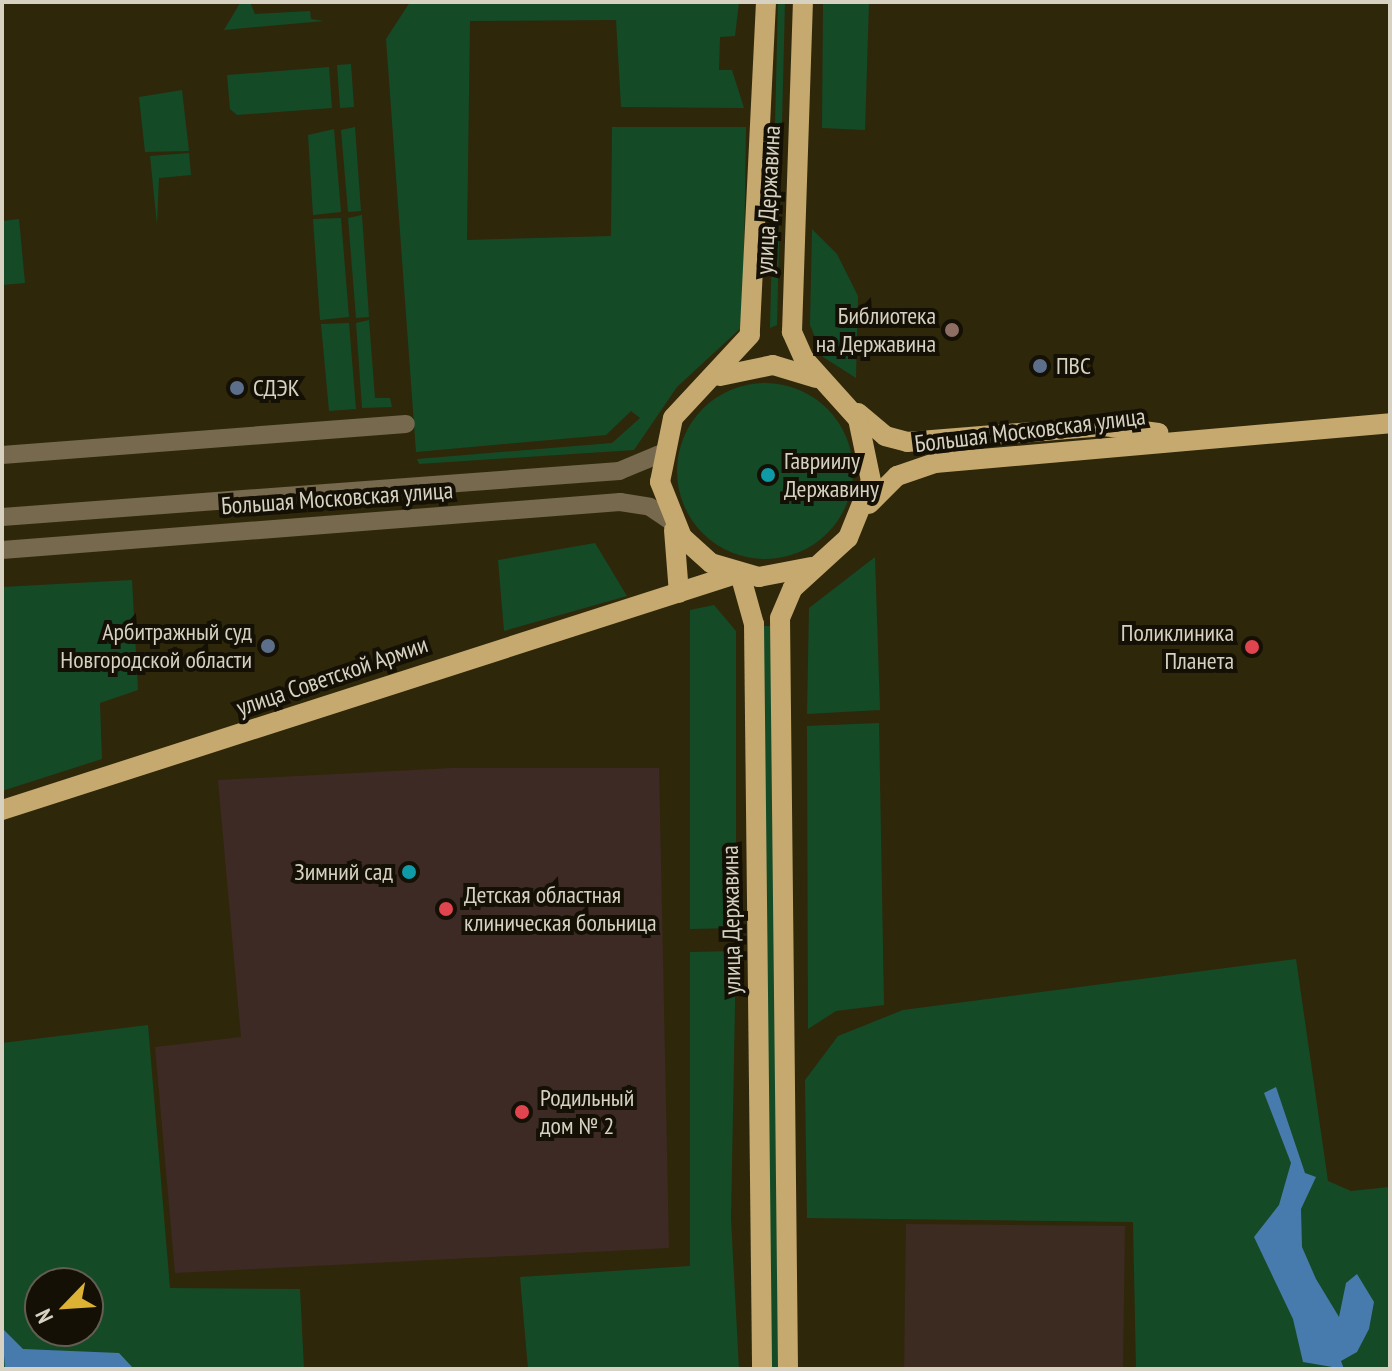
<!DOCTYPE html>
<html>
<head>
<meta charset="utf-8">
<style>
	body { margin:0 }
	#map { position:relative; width:1392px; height:1371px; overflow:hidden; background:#2f270a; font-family:"PT Sans Narrow",sans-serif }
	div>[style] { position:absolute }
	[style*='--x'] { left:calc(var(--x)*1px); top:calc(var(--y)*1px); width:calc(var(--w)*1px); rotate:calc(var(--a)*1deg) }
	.commercial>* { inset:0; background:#3b2b21 }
	.medical>* { inset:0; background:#3d2a25 }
	.green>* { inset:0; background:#154a27 }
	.round { border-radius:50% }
	.water>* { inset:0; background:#477bae }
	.minor>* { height:18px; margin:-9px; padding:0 9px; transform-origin:9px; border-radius:9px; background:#76694d }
	.major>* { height:20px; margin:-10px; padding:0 10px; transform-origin:10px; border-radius:10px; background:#c5a96f }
	.dots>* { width:22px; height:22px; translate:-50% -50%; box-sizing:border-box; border:4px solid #141005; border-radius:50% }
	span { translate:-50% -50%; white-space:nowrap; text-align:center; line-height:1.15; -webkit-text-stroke:8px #141005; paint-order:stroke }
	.street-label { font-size:24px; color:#d6d1c1 }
	.poi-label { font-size:24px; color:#d6d1c1 }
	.right { translate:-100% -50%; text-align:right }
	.left { translate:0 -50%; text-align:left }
	.frame { position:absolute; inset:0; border:4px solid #d6d1c1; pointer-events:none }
	.north { position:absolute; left:24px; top:1267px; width:80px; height:80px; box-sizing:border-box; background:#141005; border:2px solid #625d50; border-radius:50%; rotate:245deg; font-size:22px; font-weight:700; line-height:32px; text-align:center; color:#d6d1c1 }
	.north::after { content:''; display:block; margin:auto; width:28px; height:36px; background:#ddb133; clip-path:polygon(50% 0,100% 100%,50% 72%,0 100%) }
</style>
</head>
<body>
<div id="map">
	<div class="commercial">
		<i style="clip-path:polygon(906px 1224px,1125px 1226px,1123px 1369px,904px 1369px)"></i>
	</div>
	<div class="medical">
		<i style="clip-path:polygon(452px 768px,659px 768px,669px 1248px,175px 1273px,155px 1047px,241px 1037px,218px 780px)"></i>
	</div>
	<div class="green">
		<i style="clip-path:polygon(250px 2px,255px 14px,310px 11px,311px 19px,324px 21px,224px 30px,240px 3px)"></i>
		<i style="clip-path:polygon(410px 2px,739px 2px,735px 36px,720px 37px,719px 70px,732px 70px,744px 108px,621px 107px,616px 20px,470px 21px,467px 240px,611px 236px,612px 127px,746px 127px,743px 326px,677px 387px,634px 450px,419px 464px,417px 459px,612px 443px,640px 418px,631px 411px,606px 435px,416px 452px,386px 39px)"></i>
		<i style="clip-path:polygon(778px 2px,785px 2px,777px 325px,770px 328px)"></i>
		<i style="clip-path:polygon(823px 2px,869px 2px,865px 130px,822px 128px)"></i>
		<i style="clip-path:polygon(351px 64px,354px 107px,340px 108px,337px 65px)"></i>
		<i style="clip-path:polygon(329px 67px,332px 108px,237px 115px,230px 109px,227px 75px)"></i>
		<i style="clip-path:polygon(182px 90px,189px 151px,145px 152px,139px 97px)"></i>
		<i style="clip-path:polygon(355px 127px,361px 211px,348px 212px,341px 130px)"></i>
		<i style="clip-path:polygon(334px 129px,341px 212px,313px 215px,308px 135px)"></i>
		<i style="clip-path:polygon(189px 153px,191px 175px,159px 178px,157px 225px,150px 156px)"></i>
		<i style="clip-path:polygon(362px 215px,369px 317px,356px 318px,348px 218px)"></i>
		<i style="clip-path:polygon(341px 218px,349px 317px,320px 320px,313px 219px)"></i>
		<i style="clip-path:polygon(19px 219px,25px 283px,2px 285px,2px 221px)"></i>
		<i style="clip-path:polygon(812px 229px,837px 254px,858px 296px,856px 378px,823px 357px,810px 325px)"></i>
		<i style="clip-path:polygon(369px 320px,375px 398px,390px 398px,392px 407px,362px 408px,356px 323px)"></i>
		<i style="clip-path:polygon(349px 323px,356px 409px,329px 411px,321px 324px)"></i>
		<i class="round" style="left:677px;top:383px;width:176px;height:176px"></i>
		<i style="clip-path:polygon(595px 543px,627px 596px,504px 631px,498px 560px)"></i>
		<i style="clip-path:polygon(875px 557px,880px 710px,807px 714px,809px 608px)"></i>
		<i style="clip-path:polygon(132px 580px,138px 690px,100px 703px,102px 759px,2px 791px,2px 587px)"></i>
		<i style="clip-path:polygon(714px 605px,736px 631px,736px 928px,690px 929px,690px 610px)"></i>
		<i style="clip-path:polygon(762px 626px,772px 626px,780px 1369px,770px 1369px)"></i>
		<i style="clip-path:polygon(879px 723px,884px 1005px,836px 1011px,808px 1029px,807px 726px)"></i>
		<i style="clip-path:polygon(736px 951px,731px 1219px,739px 1369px,528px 1369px,520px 1277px,690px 1266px,690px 952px)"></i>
		<i style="clip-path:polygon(1296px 959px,1328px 1181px,1351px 1191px,1390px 1187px,1390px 1369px,1136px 1369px,1133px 1222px,807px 1218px,805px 1080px,838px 1036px,903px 1010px)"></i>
		<i style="clip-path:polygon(evenodd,148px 1025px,170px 1288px,300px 1289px,304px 1369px,2px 1369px,2px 1043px,148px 1025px,40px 1283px,88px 1283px,88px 1331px,40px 1331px,40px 1283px)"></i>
	</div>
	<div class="water">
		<i style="clip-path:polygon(1276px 1087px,1305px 1173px,1316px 1177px,1301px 1209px,1302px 1247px,1316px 1279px,1339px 1317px,1346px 1283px,1357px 1274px,1374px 1302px,1369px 1329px,1357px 1352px,1341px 1361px,1344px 1369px,1303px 1362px,1293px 1319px,1254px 1237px,1279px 1205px,1291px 1163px,1264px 1093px)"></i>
		<i style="clip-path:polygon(2px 1328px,23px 1349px,119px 1353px,134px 1369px,5px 1369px)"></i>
	</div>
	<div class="minor">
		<i style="--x:2;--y:455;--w:405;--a:-4.4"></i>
		<i style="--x:2;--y:517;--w:619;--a:-4.26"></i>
		<i style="--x:619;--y:471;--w:44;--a:-22.5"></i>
		<i style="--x:2;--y:550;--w:620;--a:-4.44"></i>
		<i style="--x:620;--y:502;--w:30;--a:9"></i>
		<i style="--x:650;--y:507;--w:25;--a:34"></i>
	</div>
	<div class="major">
		<i style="--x:766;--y:2;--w:333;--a:92.8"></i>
		<i style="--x:750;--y:335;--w:113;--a:132.9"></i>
		<i style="--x:673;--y:418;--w:65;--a:101.5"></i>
		<i style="--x:660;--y:482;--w:59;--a:68.2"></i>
		<i style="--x:682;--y:537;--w:39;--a:42"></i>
		<i style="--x:711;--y:563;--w:50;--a:16.3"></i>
		<i style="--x:759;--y:577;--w:53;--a:-10.9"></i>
		<i style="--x:720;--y:376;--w:54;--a:-11.7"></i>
		<i style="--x:773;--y:365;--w:45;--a:16.8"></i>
		<i style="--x:858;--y:413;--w:35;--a:40"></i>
		<i style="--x:885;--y:436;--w:23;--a:15"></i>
		<i style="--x:907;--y:442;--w:198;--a:-4.6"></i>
		<i style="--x:1104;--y:426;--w:55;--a:7.3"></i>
		<i style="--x:869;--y:504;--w:40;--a:-45"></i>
		<i style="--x:897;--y:476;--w:40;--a:-18.9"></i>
		<i style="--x:935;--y:463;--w:457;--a:-5"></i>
		<i style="--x:674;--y:530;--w:63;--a:85.5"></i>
		<i style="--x:740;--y:574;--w:52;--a:74.4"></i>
		<i style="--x:754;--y:624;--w:745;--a:89.38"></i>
		<i style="--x:2;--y:810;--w:771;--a:-17.82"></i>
		<i style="--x:788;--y:1369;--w:751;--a:-90.61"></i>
		<i style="--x:780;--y:618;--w:33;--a:-67"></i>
		<i style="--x:793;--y:588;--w:74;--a:-42.3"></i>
		<i style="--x:848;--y:538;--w:61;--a:-68"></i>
		<i style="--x:871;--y:481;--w:63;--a:-101.8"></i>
		<i style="--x:858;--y:419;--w:81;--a:-132"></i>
		<i style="--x:804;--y:359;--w:30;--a:-114"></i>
		<i style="--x:792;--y:332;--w:330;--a:-88.1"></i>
	</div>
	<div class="dots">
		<i style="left:952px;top:330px;background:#8d6e63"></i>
		<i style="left:1040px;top:366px;background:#5c6f8a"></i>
		<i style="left:237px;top:388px;background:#5c6f8a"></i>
		<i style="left:768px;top:475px;background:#0f9aa8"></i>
		<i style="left:268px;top:646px;background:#5c6f8a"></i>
		<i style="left:1252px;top:647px;background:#e0444e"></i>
		<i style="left:409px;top:872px;background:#0f9aa8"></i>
		<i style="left:446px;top:909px;background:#e0444e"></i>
		<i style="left:522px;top:1112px;background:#e0444e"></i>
	</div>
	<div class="street-label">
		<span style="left:768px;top:200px;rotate:-87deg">улица Державина</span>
		<span style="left:1030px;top:430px;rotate:-7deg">Большая Московская улица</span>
		<span style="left:337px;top:498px;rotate:-4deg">Большая Московская улица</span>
		<span style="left:332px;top:676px;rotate:-19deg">улица Советской Армии</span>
		<span style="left:731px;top:920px;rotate:-91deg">улица Державина</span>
	</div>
	<div class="poi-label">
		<span class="right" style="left:936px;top:330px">Библиотека<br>на Державина</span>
		<span class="left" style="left:1056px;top:366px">ПВС</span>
		<span class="left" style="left:253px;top:388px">СДЭК</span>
		<span class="left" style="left:784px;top:475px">Гавриилу<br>Державину</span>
		<span class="right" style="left:252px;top:646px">Арбитражный суд<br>Новгородской области</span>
		<span class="right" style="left:1234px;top:647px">Поликлиника<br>Планета</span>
		<span class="right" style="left:393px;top:872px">Зимний сад</span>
		<span class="left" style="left:464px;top:909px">Детская областная<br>клиническая больница</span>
		<span class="left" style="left:540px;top:1112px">Родильный<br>дом № 2</span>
	</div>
	<div class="frame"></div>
	<div class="north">N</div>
</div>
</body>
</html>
